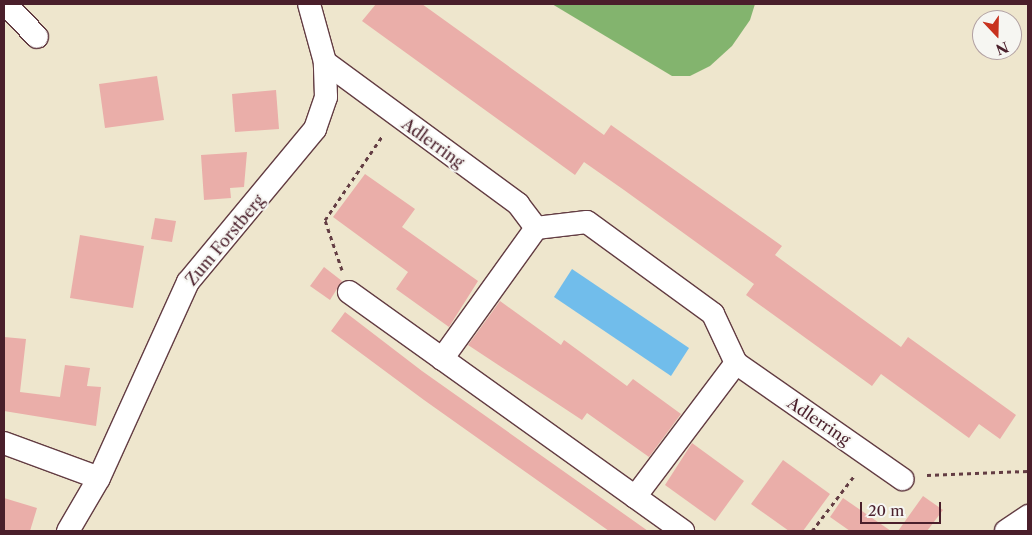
<!DOCTYPE html>
<html>
<head>
<meta charset="utf-8">
<style>
	body { margin:0 }
	#map { position:relative; width:1032px; height:535px; overflow:hidden; background:#eee6cd; font-family:"Libre Caslon Text",serif }
	div>[style] { position:absolute }
	[style*='--x'] { left:calc(var(--x)*1px); top:calc(var(--y)*1px); width:calc(var(--w)*1px); rotate:calc(var(--a)*1deg) }
	.forest>* { inset:0; background:#83b46e }
	.water>* { inset:0; background:#71bdeb }
	.building>* { inset:0; background:#eaaea9 }
	.path>* { height:3px; margin-top:-1.5px; transform-origin:0; background:repeating-linear-gradient(90deg,#633d43 0 4px,transparent 0 8px) }
	.roads { filter:drop-shadow(1px 0 #633d43) drop-shadow(-1px 0 #633d43) drop-shadow(0 1px #633d43) drop-shadow(0 -1px #633d43) }
	.minor>* { height:22px; margin:-11px; padding:0 11px; transform-origin:11px; border-radius:11px; background:#fff }
	span { translate:-50% -50%; white-space:nowrap; text-align:center; line-height:1.15; -webkit-text-stroke:4px #f6f6f2; paint-order:stroke }
	.street-label { font-size:16px; color:#4a1f2b }
	.frame { position:absolute; inset:0; border:5px solid #4a1f2b; pointer-events:none }
	.north { position:absolute; left:972px; top:10px; width:50px; height:50px; box-sizing:border-box; background:#f6f6f2; border:1px solid #b1a0a2; border-radius:50%; rotate:159deg; font-size:14px; font-weight:700; line-height:20px; text-align:center; color:#4a1f2b }
	.north::after { content:''; display:block; margin:auto; width:18px; height:22px; background:#c8321e; clip-path:polygon(50% 0,100% 100%,50% 72%,0 100%) }
	.scale { position:absolute; left:860px; top:502px; width:81px; height:22px; box-sizing:border-box; border:2px solid #4a1f2b; border-top:0; padding-left:6px; font-size:15px; line-height:18px; white-space:nowrap; color:#4a1f2b; -webkit-text-stroke:4px #f6f6f2; paint-order:stroke }
</style>
</head>
<body>
<div id="map">
	<div class="forest">
		<i style="clip-path:polygon(552px 4px,755px 4px,750px 20px,732px 46px,710px 66px,690px 76px,672px 76px)"></i>
	</div>
	<div class="water">
		<i style="clip-path:polygon(572px 269px,689px 348px,671px 376px,554px 297px)"></i>
	</div>
	<div class="building">
		<i style="clip-path:polygon(376px 4px,422px 4px,604px 135px,611px 125px,782px 246px,775px 255px,861px 318px,901px 347px,908px 337px,1016px 415px,1000px 439px,979px 424px,969px 438px,881px 374px,872px 386px,746px 295px,754px 284px,624px 190px,584px 162px,575px 175px,362px 21px)"></i>
		<i style="clip-path:polygon(157px 76px,164px 120px,105px 128px,99px 84px)"></i>
		<i style="clip-path:polygon(276px 90px,279px 129px,235px 132px,232px 94px)"></i>
		<i style="clip-path:polygon(247px 152px,244px 187px,230px 188px,231px 198px,204px 200px,201px 155px)"></i>
		<i style="clip-path:polygon(365px 174px,415px 209px,402px 227px,478px 281px,449px 327px,396px 289px,408px 272px,333px 217px)"></i>
		<i style="clip-path:polygon(155px 218px,176px 221px,172px 242px,151px 239px)"></i>
		<i style="clip-path:polygon(80px 235px,144px 246px,133px 308px,70px 298px)"></i>
		<i style="clip-path:polygon(324px 267px,342px 281px,330px 300px,310px 286px)"></i>
		<i style="clip-path:polygon(500px 301px,561px 345px,564px 340px,627px 386px,633px 379px,681px 414px,649px 457px,587px 413px,582px 420px,468px 345px)"></i>
		<i style="clip-path:polygon(345px 312px,422px 371px,648px 531px,609px 531px,424px 400px,331px 331px)"></i>
		<i style="clip-path:polygon(4px 337px,26px 339px,20px 392px,60px 397px,65px 365px,90px 368px,87px 386px,101px 387px,96px 426px,4px 411px)"></i>
		<i style="clip-path:polygon(692px 443px,744px 481px,715px 521px,665px 485px)"></i>
		<i style="clip-path:polygon(783px 460px,830px 494px,803px 531px,789px 531px,751px 504px)"></i>
		<i style="clip-path:polygon(923px 496px,943px 510px,927px 531px,898px 531px)"></i>
		<i style="clip-path:polygon(4px 498px,37px 508px,30px 531px,4px 531px)"></i>
		<i style="clip-path:polygon(843px 498px,891px 531px,850px 531px,830px 517px)"></i>
	</div>
	<div class="path">
		<i style="--x:342;--y:270;--w:53;--a:-108.8"></i>
		<i style="--x:325;--y:220;--w:103;--a:-55.7"></i>
		<i style="--x:927;--y:475;--w:101;--a:-2.3"></i>
		<i style="--x:812;--y:531;--w:69;--a:-52.6"></i>
	</div>
	<div class="roads">
		<div class="minor">
			<i style="--x:6;--y:4;--w:45;--a:46.8"></i>
			<i style="--x:325;--y:62;--w:240;--a:36.3"></i>
			<i style="--x:518;--y:204;--w:30;--a:53"></i>
			<i style="--x:536;--y:228;--w:51;--a:-6.7"></i>
			<i style="--x:587;--y:222;--w:156;--a:36.1"></i>
			<i style="--x:713;--y:314;--w:54;--a:64.9"></i>
			<i style="--x:736;--y:363;--w:203;--a:34.9"></i>
			<i style="--x:349;--y:292;--w:411;--a:35.6"></i>
			<i style="--x:442;--y:359;--w:161;--a:-54.3"></i>
			<i style="--x:4;--y:443;--w:101;--a:20.2"></i>
			<i style="--x:635;--y:497;--w:168;--a:-53"></i>
			<i style="--x:68;--y:531;--w:61;--a:-59.7"></i>
			<i style="--x:99;--y:478;--w:215;--a:-65.6"></i>
			<i style="--x:188;--y:282;--w:199;--a:-50.3"></i>
			<i style="--x:315;--y:129;--w:34;--a:-71"></i>
			<i style="--x:326;--y:97;--w:35;--a:-92"></i>
			<i style="--x:325;--y:62;--w:60;--a:-105.4"></i>
			<i style="--x:1006;--y:531;--w:27;--a:-34"></i>
		</div>
	</div>
	<div class="street-label">
		<span style="left:433px;top:143px;rotate:36deg">Adlerring</span>
		<span style="left:225px;top:240px;rotate:-50deg">Zum Forstberg</span>
		<span style="left:819px;top:421px;rotate:34deg">Adlerring</span>
	</div>
	<div class="frame"></div>
	<div class="north">N</div>
	<div class="scale">20 m</div>
</div>
</body>
</html>
